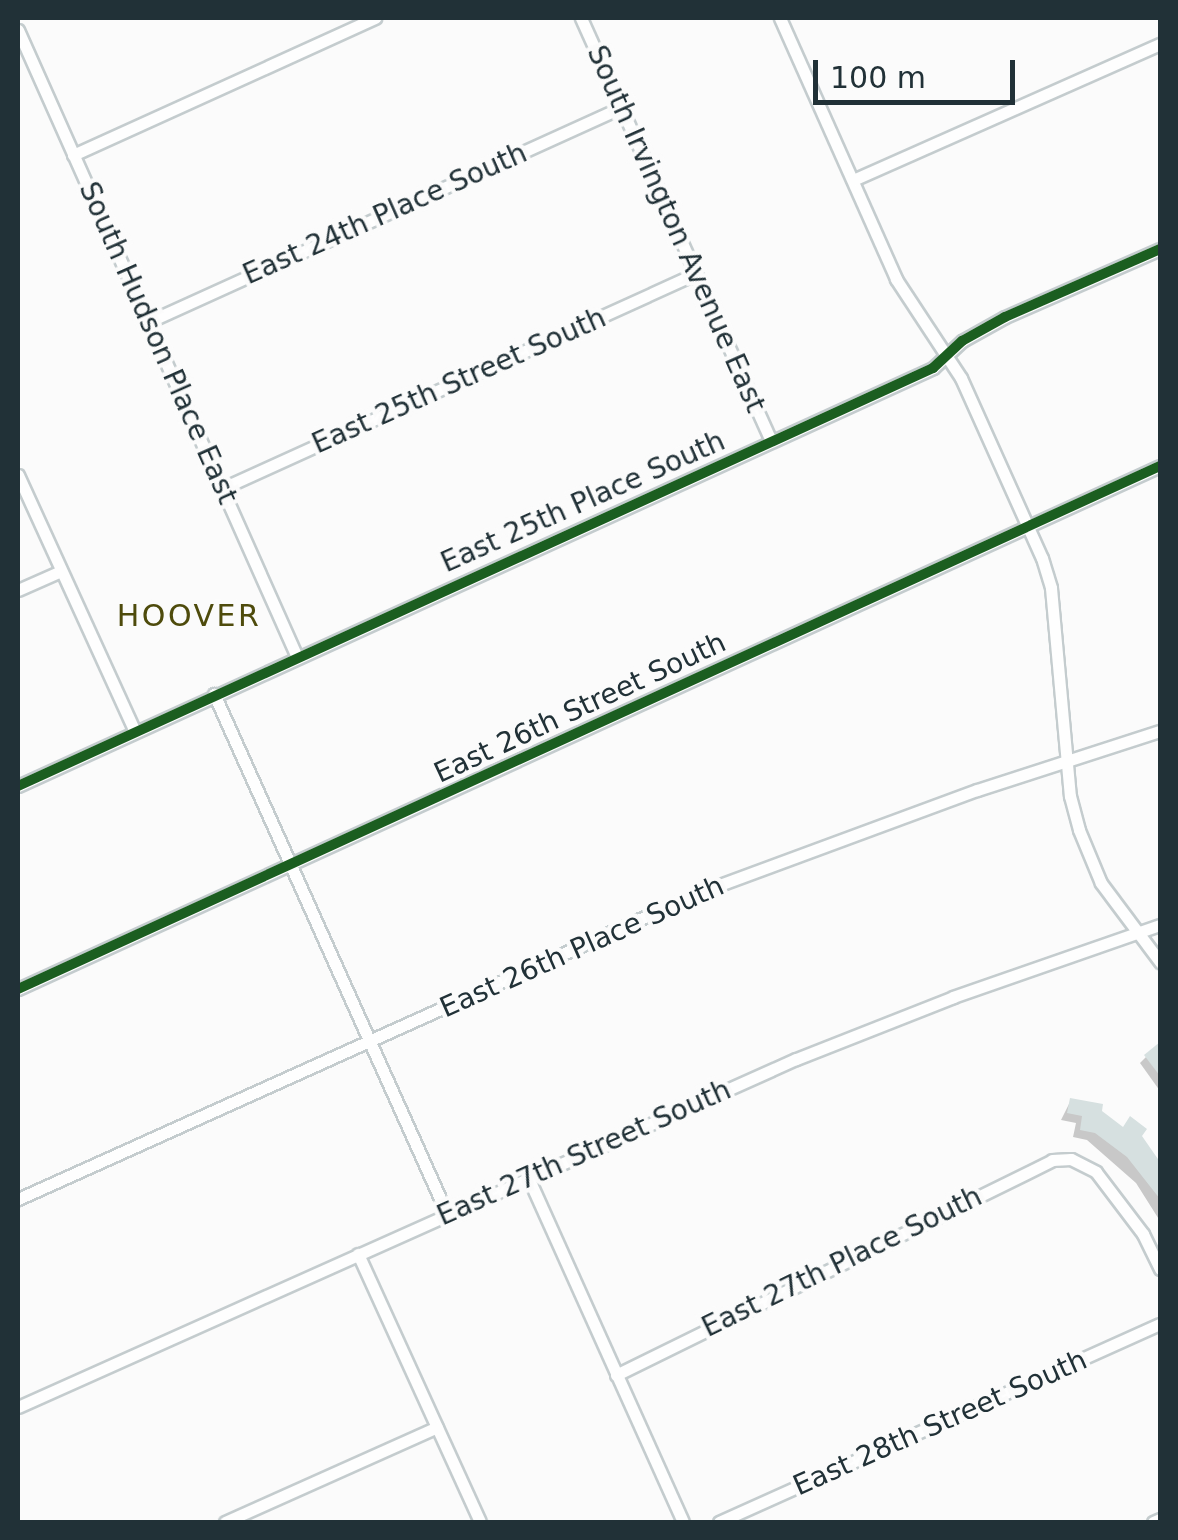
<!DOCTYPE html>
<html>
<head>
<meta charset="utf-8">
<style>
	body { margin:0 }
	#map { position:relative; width:1178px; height:1540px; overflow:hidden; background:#fbfbfb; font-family:"DejaVu Sans",sans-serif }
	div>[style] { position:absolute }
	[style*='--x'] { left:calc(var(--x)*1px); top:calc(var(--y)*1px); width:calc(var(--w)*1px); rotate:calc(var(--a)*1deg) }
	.shadow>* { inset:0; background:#0003 }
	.building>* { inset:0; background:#d6e0e0 }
	.roads { filter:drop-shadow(2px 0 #c4ccce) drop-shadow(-2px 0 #c4ccce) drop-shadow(0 2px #c4ccce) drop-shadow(0 -2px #c4ccce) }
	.street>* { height:11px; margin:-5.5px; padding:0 5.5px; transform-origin:5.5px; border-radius:5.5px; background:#fefefe }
	.cycleway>* { height:10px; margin:-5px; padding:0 5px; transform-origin:5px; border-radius:5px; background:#1b5e20 }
	span { translate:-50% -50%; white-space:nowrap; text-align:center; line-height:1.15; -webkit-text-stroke:9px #fbfbfb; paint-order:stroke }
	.street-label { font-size:28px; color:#213137 }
	.neighbourhood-label { font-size:30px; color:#4e4b0c; letter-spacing:2.5px }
	.frame { position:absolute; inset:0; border:20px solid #213137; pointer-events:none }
	.scale { position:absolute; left:813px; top:60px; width:202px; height:45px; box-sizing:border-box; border:5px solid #213137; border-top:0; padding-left:12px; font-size:30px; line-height:35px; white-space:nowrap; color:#213137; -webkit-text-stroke:8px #fbfbfb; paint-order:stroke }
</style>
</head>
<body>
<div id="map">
	<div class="shadow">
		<i style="clip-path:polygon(1160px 1043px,1160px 1091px,1140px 1063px)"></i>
		<i style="clip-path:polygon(1071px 1100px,1138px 1136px,1160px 1164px,1160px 1221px,1136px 1183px,1087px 1140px,1073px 1137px,1076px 1123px,1061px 1120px)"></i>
	</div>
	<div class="building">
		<i style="clip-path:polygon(1160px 1042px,1160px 1076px,1144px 1055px)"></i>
		<i style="clip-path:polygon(1070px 1098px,1103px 1104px,1102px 1111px,1123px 1127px,1130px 1116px,1147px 1129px,1142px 1136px,1160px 1162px,1160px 1199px,1127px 1157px,1095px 1133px,1080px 1130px,1082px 1116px,1067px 1113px)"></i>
	</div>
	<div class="roads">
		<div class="street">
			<i style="--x:581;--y:18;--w:464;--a:65.8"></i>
			<i style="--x:780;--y:18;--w:286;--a:66"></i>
			<i style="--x:896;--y:279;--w:118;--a:56.7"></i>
			<i style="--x:961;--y:378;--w:197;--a:65.8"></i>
			<i style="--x:1042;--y:558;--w:31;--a:73"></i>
			<i style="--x:1051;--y:588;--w:209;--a:84.8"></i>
			<i style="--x:1070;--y:796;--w:35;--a:75"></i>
			<i style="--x:1079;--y:830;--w:57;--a:67.5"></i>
			<i style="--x:1101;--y:883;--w:99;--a:53.2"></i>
			<i style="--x:18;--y:30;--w:686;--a:66.01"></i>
			<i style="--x:73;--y:155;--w:332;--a:-24.4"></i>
			<i style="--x:853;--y:180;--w:336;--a:-23.9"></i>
			<i style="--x:148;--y:322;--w:520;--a:-24.4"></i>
			<i style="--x:18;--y:475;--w:280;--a:65.5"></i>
			<i style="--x:223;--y:488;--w:518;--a:-24.39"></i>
			<i style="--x:18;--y:590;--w:47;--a:-23.8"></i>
			<i style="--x:214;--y:694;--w:570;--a:65.86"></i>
			<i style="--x:18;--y:786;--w:1006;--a:-24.55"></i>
			<i style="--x:933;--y:368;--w:40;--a:-43"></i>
			<i style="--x:962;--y:341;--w:49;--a:-29.2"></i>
			<i style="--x:1005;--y:317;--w:169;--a:-23.7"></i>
			<i style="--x:18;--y:989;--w:1256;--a:-24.61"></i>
			<i style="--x:528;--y:1177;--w:378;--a:65.8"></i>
			<i style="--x:18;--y:1199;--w:746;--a:-24.23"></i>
			<i style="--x:698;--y:893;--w:297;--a:-20.3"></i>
			<i style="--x:977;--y:790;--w:192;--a:-17.9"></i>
			<i style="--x:358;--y:1254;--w:294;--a:65.5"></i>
			<i style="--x:616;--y:1375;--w:486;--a:-26.2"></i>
			<i style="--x:1052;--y:1160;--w:19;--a:-3"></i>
			<i style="--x:1071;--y:1159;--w:28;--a:27"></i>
			<i style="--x:1096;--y:1172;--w:78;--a:52.8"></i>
			<i style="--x:1143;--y:1234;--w:39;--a:64"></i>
			<i style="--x:18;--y:1407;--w:852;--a:-24.1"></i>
			<i style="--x:796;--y:1059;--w:169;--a:-21.5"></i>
			<i style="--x:953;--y:997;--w:219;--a:-19.2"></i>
			<i style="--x:225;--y:1522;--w:232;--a:-24.1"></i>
			<i style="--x:719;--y:1522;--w:483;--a:-24.2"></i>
			<i style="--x:1153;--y:1522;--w:8;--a:-23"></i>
		</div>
	</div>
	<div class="cycleway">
		<i style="--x:18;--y:786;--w:1006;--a:-24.55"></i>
		<i style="--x:933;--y:368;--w:40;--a:-43"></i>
		<i style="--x:962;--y:341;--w:49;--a:-29.2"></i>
		<i style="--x:1005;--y:317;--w:169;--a:-23.7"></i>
		<i style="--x:18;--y:989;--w:1256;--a:-24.61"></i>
	</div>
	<div class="street-label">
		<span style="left:385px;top:214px;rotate:-24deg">East 24th Place South</span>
		<span style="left:676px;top:229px;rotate:66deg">South Irvington Avenue East</span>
		<span style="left:158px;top:343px;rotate:66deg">South Hudson Place East</span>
		<span style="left:459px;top:381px;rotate:-24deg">East 25th Street South</span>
		<span style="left:583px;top:502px;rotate:-24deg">East 25th Place South</span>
		<span style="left:580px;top:708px;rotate:-25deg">East 26th Street South</span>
		<span style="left:582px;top:947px;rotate:-24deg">East 26th Place South</span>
		<span style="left:584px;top:1153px;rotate:-24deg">East 27th Street South</span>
		<span style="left:842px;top:1262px;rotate:-26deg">East 27th Place South</span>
		<span style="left:940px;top:1423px;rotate:-24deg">East 28th Street South</span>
	</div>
	<div class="neighbourhood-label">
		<span style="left:189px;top:616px">HOOVER</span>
	</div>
	<div class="frame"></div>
	<div class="scale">100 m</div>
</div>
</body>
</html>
